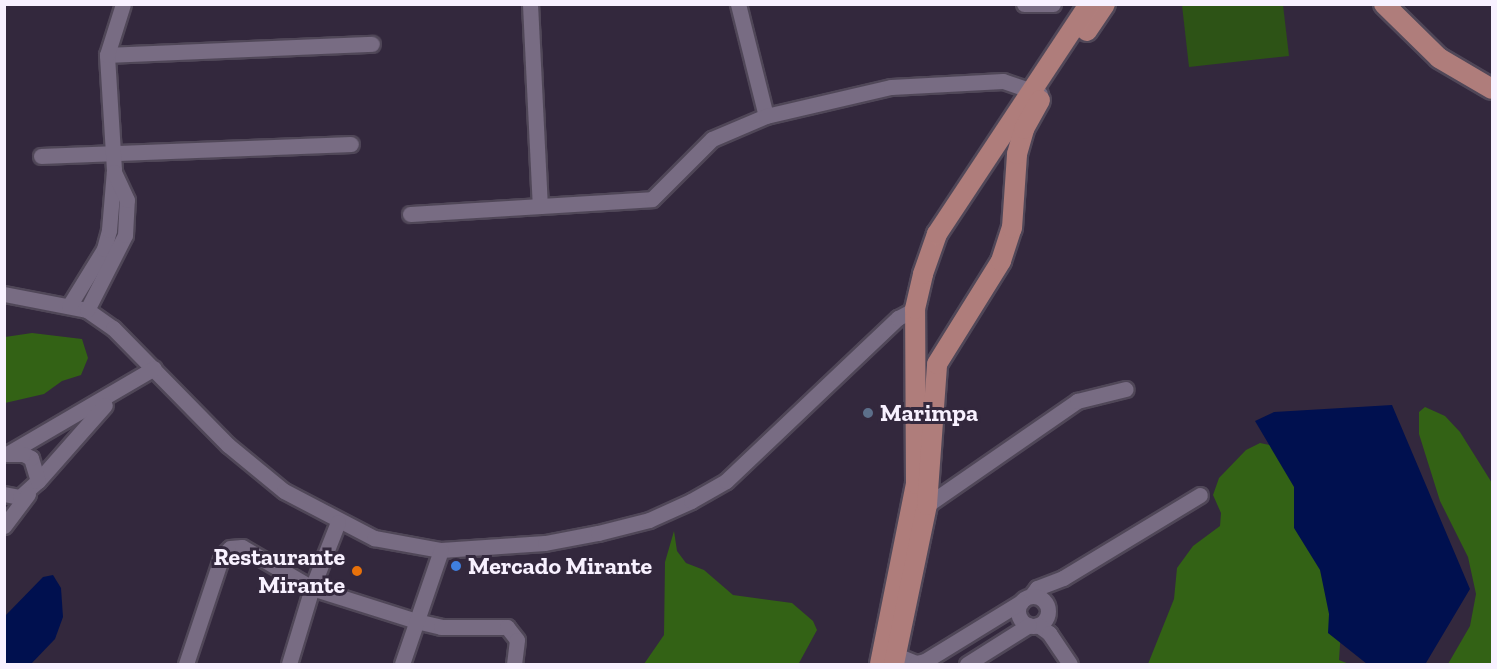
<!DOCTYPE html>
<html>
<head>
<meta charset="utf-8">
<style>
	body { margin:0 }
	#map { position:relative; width:1497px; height:669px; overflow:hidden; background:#33283d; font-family:"Zilla Slab",serif }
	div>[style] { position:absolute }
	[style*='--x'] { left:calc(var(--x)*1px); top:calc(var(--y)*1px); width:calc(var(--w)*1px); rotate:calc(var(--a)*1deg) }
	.green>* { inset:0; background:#2d5316 }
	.forest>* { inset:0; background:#336215 }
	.water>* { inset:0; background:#00104f }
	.roads { filter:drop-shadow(2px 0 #504758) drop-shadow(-2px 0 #504758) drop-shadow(0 2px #504758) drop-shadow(0 -2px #504758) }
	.minor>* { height:15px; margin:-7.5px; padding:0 7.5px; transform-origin:7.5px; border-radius:7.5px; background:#786c83 }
	.minor>.ring { margin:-7.5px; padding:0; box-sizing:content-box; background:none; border:15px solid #786c83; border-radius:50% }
	.major>* { height:20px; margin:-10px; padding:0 10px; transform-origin:10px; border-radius:10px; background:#af7d7b }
	.dots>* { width:16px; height:16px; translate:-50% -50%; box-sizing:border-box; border:3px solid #33283d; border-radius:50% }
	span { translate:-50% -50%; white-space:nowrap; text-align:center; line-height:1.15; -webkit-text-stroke:6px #33283d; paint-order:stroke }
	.poi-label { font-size:24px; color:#f8f1ff; font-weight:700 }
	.left { translate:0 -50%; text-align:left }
	.right { translate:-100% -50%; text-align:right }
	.frame { position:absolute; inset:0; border:6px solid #f8f1ff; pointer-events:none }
</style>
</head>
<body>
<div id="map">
	<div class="green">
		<i style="clip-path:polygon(1182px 5px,1283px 5px,1289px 56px,1189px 67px)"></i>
	</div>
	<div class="forest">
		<i style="clip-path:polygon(32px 333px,82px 339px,88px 358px,81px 375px,62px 381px,44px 394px,5px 403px,5px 337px)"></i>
		<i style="clip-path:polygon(1425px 407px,1445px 416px,1460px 432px,1492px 483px,1492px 664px,1448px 664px,1470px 626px,1476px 594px,1468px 557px,1440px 501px,1419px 434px,1419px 412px)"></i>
		<i style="clip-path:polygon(1260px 443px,1274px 446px,1289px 459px,1343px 599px,1339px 660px,1349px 664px,1148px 664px,1174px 599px,1177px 568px,1193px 546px,1220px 526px,1221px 513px,1213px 495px,1219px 478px,1246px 450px)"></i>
		<i style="clip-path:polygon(674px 531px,677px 551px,686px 563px,704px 570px,733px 595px,792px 603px,813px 621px,817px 630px,799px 663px,644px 664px,664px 635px,665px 562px)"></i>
	</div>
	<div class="water">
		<i style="clip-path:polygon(1392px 405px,1470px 589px,1426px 663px,1418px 664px,1367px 664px,1328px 633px,1329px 614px,1320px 570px,1294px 528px,1294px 487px,1255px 421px,1274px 412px)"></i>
		<i style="clip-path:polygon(53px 575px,61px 588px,63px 617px,55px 639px,31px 664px,5px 664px,5px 616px,43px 577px)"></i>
	</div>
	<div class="roads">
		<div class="minor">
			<i style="--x:530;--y:4;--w:202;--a:87.2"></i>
			<i style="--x:738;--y:4;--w:115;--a:76"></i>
			<i style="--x:1024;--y:4;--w:29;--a:0"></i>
			<i style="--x:107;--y:55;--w:265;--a:-2.4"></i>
			<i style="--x:41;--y:156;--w:310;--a:-2.2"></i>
			<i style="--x:410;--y:214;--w:242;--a:-3.5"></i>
			<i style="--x:652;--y:199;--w:85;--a:-45"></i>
			<i style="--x:712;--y:139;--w:59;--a:-23.1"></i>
			<i style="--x:766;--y:116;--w:128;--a:-13.1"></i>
			<i style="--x:891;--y:87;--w:112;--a:-3.1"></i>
			<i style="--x:1003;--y:81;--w:39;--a:19"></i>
			<i style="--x:4;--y:294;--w:85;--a:10.9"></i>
			<i style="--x:87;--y:310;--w:32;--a:35"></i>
			<i style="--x:113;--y:328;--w:164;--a:45.5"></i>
			<i style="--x:228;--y:445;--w:72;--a:39.4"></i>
			<i style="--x:284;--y:491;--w:102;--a:27.6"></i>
			<i style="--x:374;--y:538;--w:68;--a:10.2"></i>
			<i style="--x:441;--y:550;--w:104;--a:-3.9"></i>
			<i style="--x:545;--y:543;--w:54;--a:-10.7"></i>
			<i style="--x:598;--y:533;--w:53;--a:-14.3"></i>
			<i style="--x:649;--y:520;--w:46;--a:-24.3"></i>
			<i style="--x:691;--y:501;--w:40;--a:-29.7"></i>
			<i style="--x:726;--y:481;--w:237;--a:-43.5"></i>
			<i style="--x:898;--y:318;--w:19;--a:-28"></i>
			<i style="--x:69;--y:306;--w:67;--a:-58.4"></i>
			<i style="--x:104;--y:249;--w:20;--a:-75"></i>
			<i style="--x:109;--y:230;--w:60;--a:-85.2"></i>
			<i style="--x:114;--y:170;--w:115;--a:-93.5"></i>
			<i style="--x:107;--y:55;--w:53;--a:-72.6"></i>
			<i style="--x:87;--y:310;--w:84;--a:-63.1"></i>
			<i style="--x:125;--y:235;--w:35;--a:-87"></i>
			<i style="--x:127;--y:200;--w:31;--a:-115"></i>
			<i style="--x:7;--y:454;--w:170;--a:-30.3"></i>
			<i style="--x:38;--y:481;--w:101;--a:-48.6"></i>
			<i style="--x:4;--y:494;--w:16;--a:11"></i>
			<i style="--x:20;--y:497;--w:24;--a:-42"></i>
			<i style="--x:38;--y:481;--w:24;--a:-107"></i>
			<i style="--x:31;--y:458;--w:9;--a:-153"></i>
			<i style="--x:23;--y:454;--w:16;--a:180"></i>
			<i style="--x:927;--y:505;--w:183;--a:-34.7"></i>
			<i style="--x:1077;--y:401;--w:50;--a:-13.8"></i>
			<i style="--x:4;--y:526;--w:40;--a:-53"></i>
			<i style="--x:1031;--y:596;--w:10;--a:-53"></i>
			<i style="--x:1037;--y:588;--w:28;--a:-21"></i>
			<i style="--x:1063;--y:578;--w:160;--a:-31.2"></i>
			<i class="ring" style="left:1018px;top:596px;width:15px;height:15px"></i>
			<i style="--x:1038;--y:625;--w:14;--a:36"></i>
			<i style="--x:1049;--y:633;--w:37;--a:56"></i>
			<i style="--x:896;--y:655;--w:22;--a:22"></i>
			<i style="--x:916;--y:663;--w:9;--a:-13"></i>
			<i style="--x:925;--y:661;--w:113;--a:-31.6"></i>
			<i style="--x:186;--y:664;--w:114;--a:-71.6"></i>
			<i style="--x:222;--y:556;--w:11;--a:-45"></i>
			<i style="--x:230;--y:548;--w:12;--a:-5"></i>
			<i style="--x:242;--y:547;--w:81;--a:30.4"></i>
			<i style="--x:312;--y:588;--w:109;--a:17.6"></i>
			<i style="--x:416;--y:621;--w:26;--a:13"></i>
			<i style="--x:441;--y:627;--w:66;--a:0"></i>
			<i style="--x:507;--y:627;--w:16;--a:52"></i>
			<i style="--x:517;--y:640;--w:24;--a:97"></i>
			<i style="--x:289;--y:664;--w:79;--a:-73.2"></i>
			<i style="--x:312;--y:588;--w:71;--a:-68.5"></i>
			<i style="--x:402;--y:664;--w:120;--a:-71.1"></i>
			<i style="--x:967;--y:664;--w:73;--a:-32.2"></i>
		</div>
		<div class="major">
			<i style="--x:1384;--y:4;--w:77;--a:44.5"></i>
			<i style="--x:1439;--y:58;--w:61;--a:30.3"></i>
			<i style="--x:1087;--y:31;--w:32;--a:-56"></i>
			<i style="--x:880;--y:664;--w:184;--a:-78.7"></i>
			<i style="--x:916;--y:484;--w:175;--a:-90.3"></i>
			<i style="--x:915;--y:309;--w:36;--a:-77"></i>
			<i style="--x:923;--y:274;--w:42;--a:-70.7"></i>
			<i style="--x:937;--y:234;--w:276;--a:-56.5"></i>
			<i style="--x:894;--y:664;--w:162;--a:-78.3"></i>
			<i style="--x:927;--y:505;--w:141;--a:-85.9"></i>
			<i style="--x:937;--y:364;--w:121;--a:-58.1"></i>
			<i style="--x:1001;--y:261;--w:35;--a:-72"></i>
			<i style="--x:1012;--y:228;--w:74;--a:-86.1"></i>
			<i style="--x:1017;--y:154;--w:26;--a:-74"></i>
			<i style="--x:1024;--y:129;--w:33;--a:-61"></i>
		</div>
	</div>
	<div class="dots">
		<i style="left:868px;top:413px;background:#5c6f8a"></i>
		<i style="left:456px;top:566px;background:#3f7fe0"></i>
		<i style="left:357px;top:571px;background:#e8710a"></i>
	</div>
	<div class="poi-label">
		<span class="left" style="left:880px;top:413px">Marimpa</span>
		<span class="right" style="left:345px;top:571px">Restaurante<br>Mirante</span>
		<span class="left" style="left:468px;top:566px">Mercado Mirante</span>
	</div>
	<div class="frame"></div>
</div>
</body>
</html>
